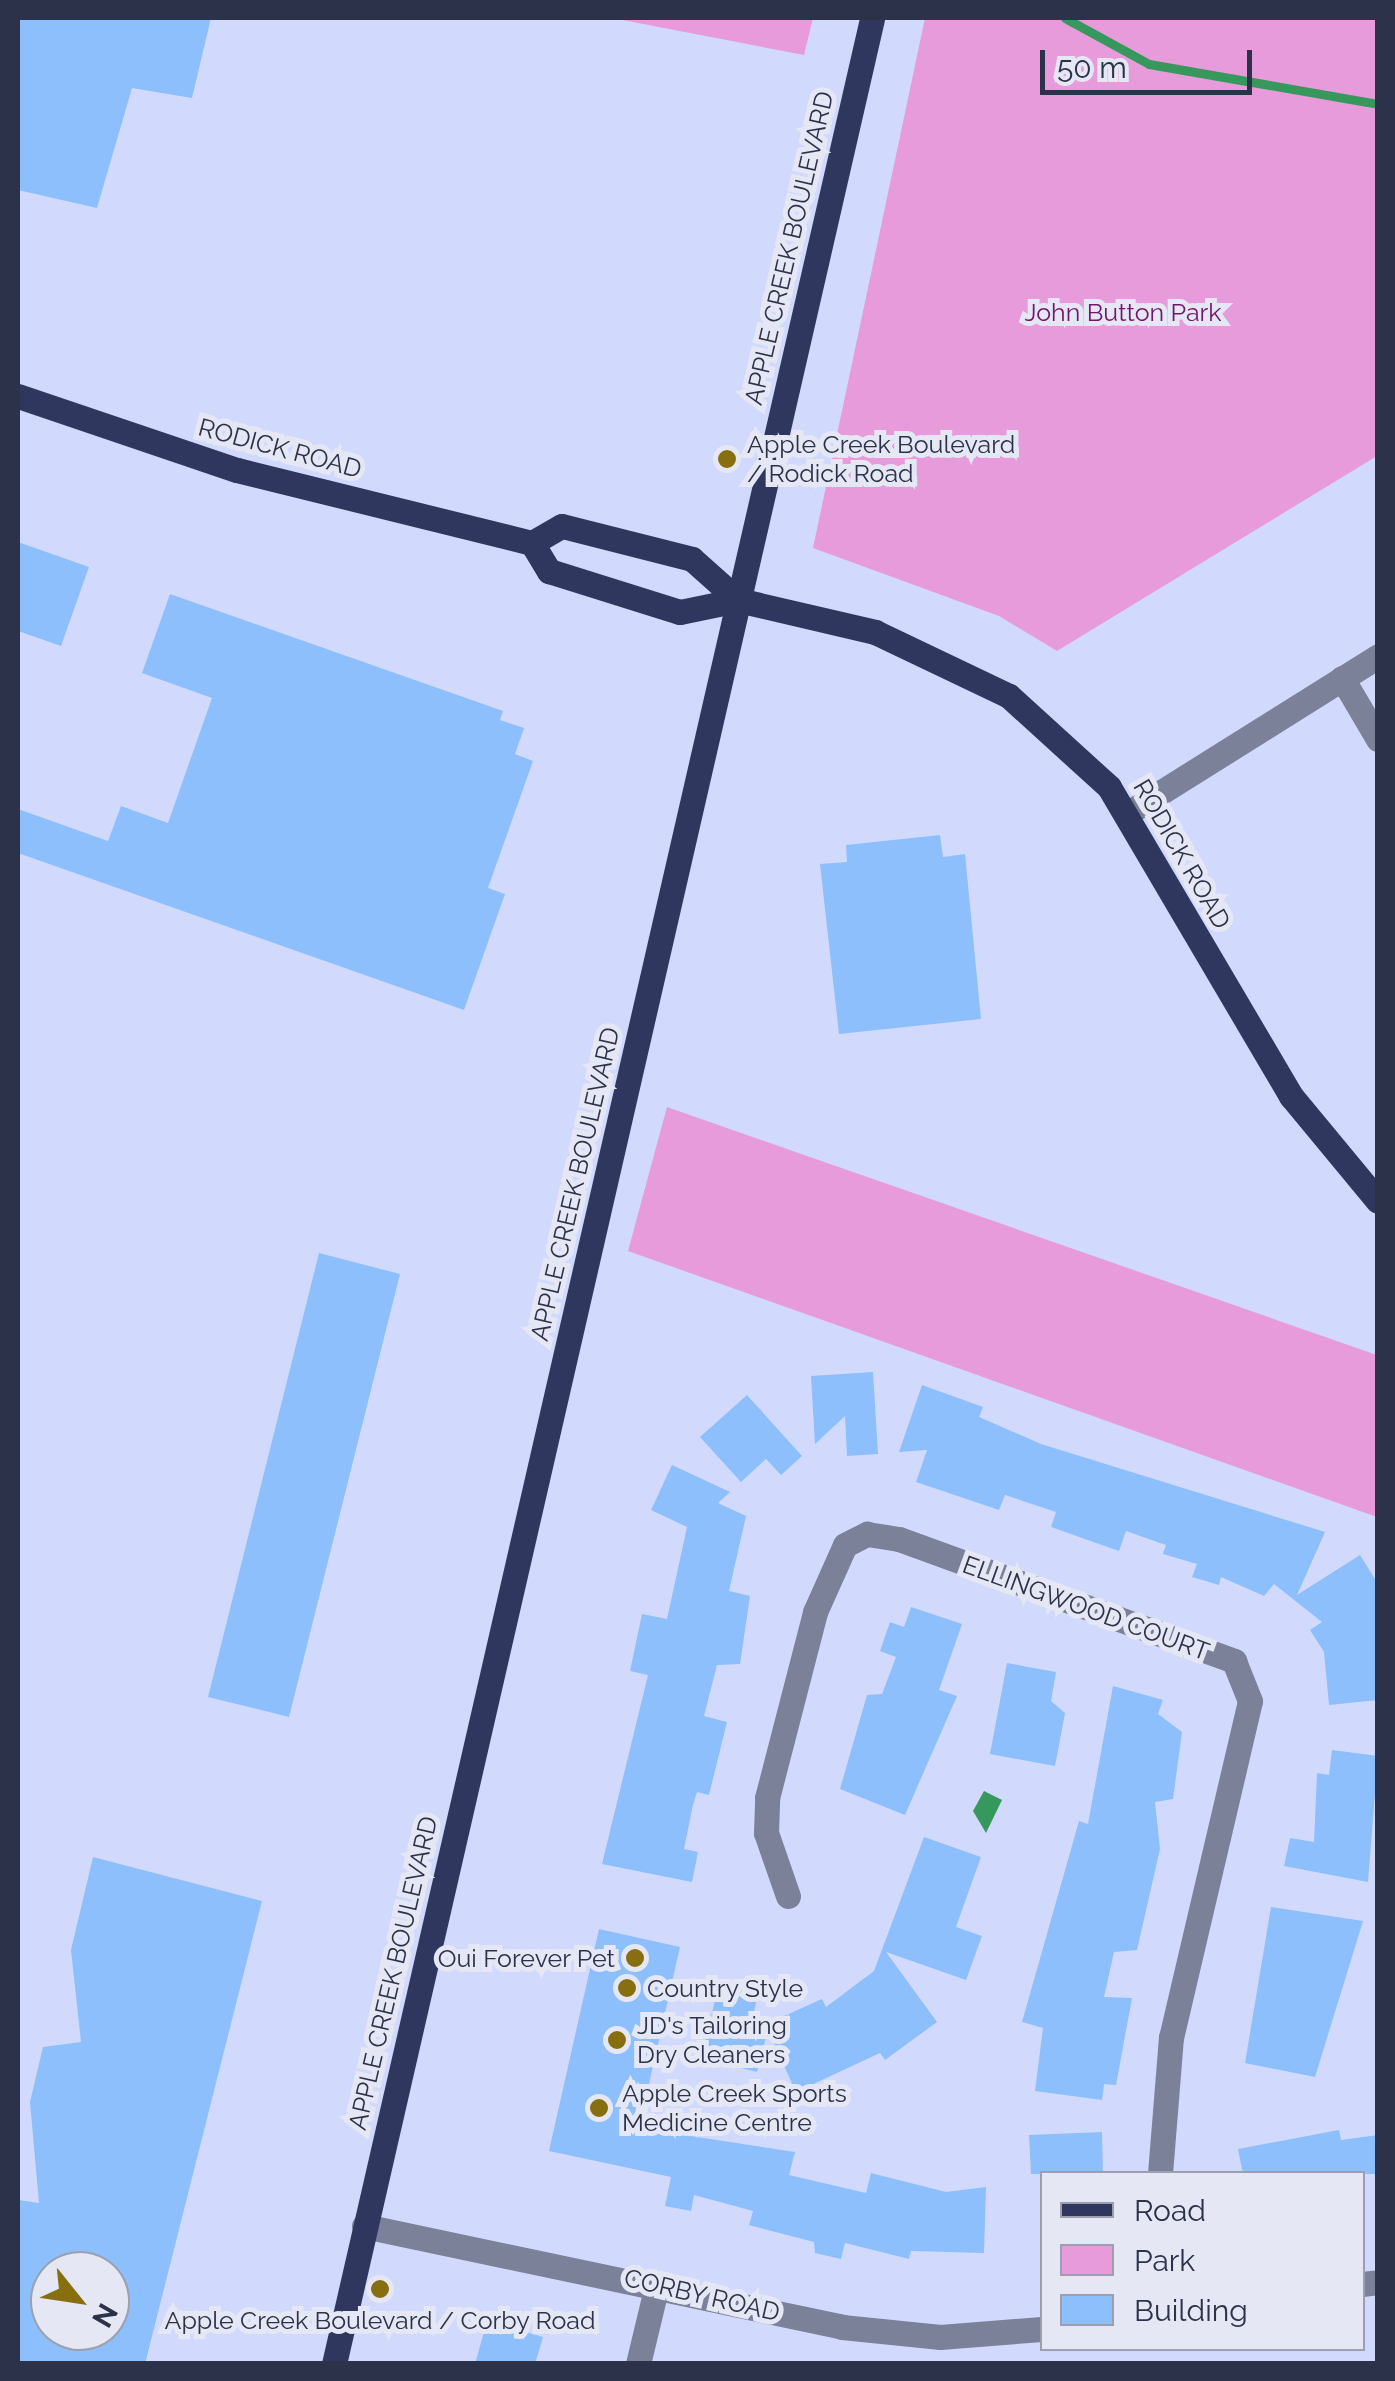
<!DOCTYPE html>
<html>
<head>
<meta charset="utf-8">
<style>
	body { margin:0 }
	#map { position:relative; width:1395px; height:2381px; overflow:hidden; background:#d1dafd; font-family:Raleway,sans-serif }
	div>[style] { position:absolute }
	[style*='--x'] { left:calc(var(--x)*1px); top:calc(var(--y)*1px); width:calc(var(--w)*1px); rotate:calc(var(--a)*1deg) }
	.green>* { inset:0; background:#e89bda }
	.water>* { inset:0; background:#37985d }
	.stream>* { height:9px; margin:-4.5px; padding:0 4.5px; transform-origin:4.5px; border-radius:4.5px; background:#37985d }
	.building>* { inset:0; background:#8cbffc }
	.minor>* { height:25px; margin:-12.5px; padding:0 12.5px; transform-origin:12.5px; border-radius:12.5px; background:#7a8199 }
	.major>* { height:25px; margin:-12.5px; padding:0 12.5px; transform-origin:12.5px; border-radius:12.5px; background:#2f375f }
	.dots>* { width:28px; height:28px; translate:-50% -50%; box-sizing:border-box; border:5px solid #e5e8f4; border-radius:50% }
	span { translate:-50% -50%; white-space:nowrap; text-align:center; line-height:1.15; -webkit-text-stroke:10px #e5e8f4; paint-order:stroke }
	.street-label { font-size:25px; color:#2c3249 }
	.park-label { font-size:25px; color:#74156a }
	.poi-label { font-size:25px; color:#2c3249 }
	.left { translate:0 -50%; text-align:left }
	.right { translate:-100% -50%; text-align:right }
	.frame { position:absolute; inset:0; border:20px solid #2c3249; pointer-events:none }
	.legend { position:absolute; left:1040px; top:2171px; width:325px; height:180px; box-sizing:border-box; background:#e5e8f4; border:2px solid #9b9fb0; margin:0; padding:12px 18px; list-style:none; font-size:30px; color:#2c3249 }
	.legend li { display:flex; align-items:center; gap:20px; height:50px }
	.legend b { width:50px; border:2px solid #9b9fb0 }
	.north { position:absolute; left:30px; top:2251px; width:100px; height:100px; box-sizing:border-box; background:#e5e8f4; border:2px solid #9b9fb0; border-radius:50%; rotate:120deg; font-size:28px; font-weight:700; line-height:40px; text-align:center; color:#2c3249 }
	.north::after { content:''; display:block; margin:auto; width:35px; height:45px; background:#876f0f; clip-path:polygon(50% 0,100% 100%,50% 72%,0 100%) }
	.scale { position:absolute; left:1040px; top:50px; width:212px; height:45px; box-sizing:border-box; border:5px solid #2c3249; border-top:0; padding-left:12px; font-size:30px; line-height:35px; white-space:nowrap; color:#2c3249; -webkit-text-stroke:8px #e5e8f4; paint-order:stroke }
</style>
</head>
<body>
<div id="map">
	<div class="green">
		<i style="clip-path:polygon(612px 18px,813px 18px,804px 55px)"></i>
		<i style="clip-path:polygon(925px 18px,1377px 18px,1377px 456px,1057px 651px,999px 616px,813px 548px)"></i>
		<i style="clip-path:polygon(667px 1107px,1377px 1355px,1377px 1517px,628px 1251px)"></i>
	</div>
	<div class="water">
		<i style="clip-path:polygon(984px 1791px,1002px 1800px,986px 1833px,973px 1811px)"></i>
	</div>
	<div class="stream">
		<i style="--x:1065;--y:18;--w:96;--a:28.7"></i>
		<i style="--x:1149;--y:64;--w:232;--a:9.9"></i>
	</div>
	<div class="building">
		<i style="clip-path:polygon(18px 18px,211px 18px,192px 98px,132px 88px,97px 208px,18px 190px)"></i>
		<i style="clip-path:polygon(18px 542px,89px 567px,61px 646px,18px 631px)"></i>
		<i style="clip-path:polygon(170px 594px,503px 711px,500px 720px,524px 728px,515px 754px,533px 761px,488px 888px,505px 894px,464px 1010px,18px 853px,18px 809px,108px 841px,121px 806px,168px 823px,212px 698px,142px 673px)"></i>
		<i style="clip-path:polygon(940px 835px,943px 857px,965px 854px,981px 1019px,839px 1034px,820px 864px,847px 862px,846px 845px)"></i>
		<i style="clip-path:polygon(319px 1253px,400px 1274px,289px 1717px,208px 1697px)"></i>
		<i style="clip-path:polygon(873px 1372px,878px 1454px,847px 1456px,845px 1416px,815px 1444px,811px 1376px)"></i>
		<i style="clip-path:polygon(922px 1385px,983px 1407px,979px 1417px,1041px 1444px,1325px 1532px,1297px 1595px,1360px 1555px,1378px 1584px,1378px 1700px,1329px 1705px,1324px 1652px,1310px 1630px,1322px 1622px,1274px 1584px,1264px 1596px,1221px 1577px,1219px 1585px,1192px 1577px,1197px 1564px,1163px 1554px,1166px 1545px,1126px 1531px,1119px 1551px,1051px 1527px,1056px 1512px,1005px 1495px,999px 1510px,916px 1482px,927px 1450px,899px 1452px)"></i>
		<i style="clip-path:polygon(747px 1395px,802px 1456px,781px 1475px,766px 1459px,741px 1482px,700px 1437px)"></i>
		<i style="clip-path:polygon(672px 1465px,730px 1492px,718px 1503px,746px 1516px,729px 1591px,750px 1596px,740px 1664px,717px 1665px,704px 1716px,727px 1722px,709px 1795px,697px 1792px,693px 1805px,684px 1849px,698px 1852px,692px 1882px,602px 1864px,648px 1675px,630px 1671px,642px 1614px,667px 1619px,687px 1527px,651px 1510px)"></i>
		<i style="clip-path:polygon(911px 1607px,962px 1624px,939px 1690px,957px 1696px,905px 1815px,840px 1789px,867px 1695px,882px 1694px,896px 1657px,880px 1651px,890px 1622px,904px 1627px)"></i>
		<i style="clip-path:polygon(1007px 1663px,1056px 1672px,1051px 1701px,1065px 1713px,1055px 1766px,990px 1754px)"></i>
		<i style="clip-path:polygon(1113px 1686px,1163px 1700px,1158px 1714px,1182px 1732px,1173px 1799px,1155px 1802px,1160px 1849px,1137px 1950px,1114px 1952px,1104px 1997px,1132px 1998px,1116px 2085px,1104px 2084px,1102px 2100px,1035px 2091px,1043px 2028px,1022px 2022px,1079px 1821px,1088px 1824px)"></i>
		<i style="clip-path:polygon(1332px 1750px,1378px 1756px,1368px 1882px,1284px 1866px,1290px 1838px,1314px 1842px,1317px 1773px,1329px 1775px)"></i>
		<i style="clip-path:polygon(924px 1837px,981px 1857px,956px 1927px,982px 1936px,966px 1980px,886px 1952px,937px 2022px,885px 2060px,880px 2053px,796px 2092px,768px 2030px,757px 2072px,701px 2058px,720px 1980px,757px 1999px,749px 2032px,822px 1999px,826px 2007px,874px 1971px)"></i>
		<i style="clip-path:polygon(evenodd,93px 1857px,262px 1901px,145px 2364px,18px 2364px,18px 2200px,39px 2203px,30px 2102px,43px 2047px,81px 2042px,71px 1950px,93px 1857px,50px 2271px,110px 2271px,110px 2331px,50px 2331px,50px 2271px)"></i>
		<i style="clip-path:polygon(1271px 1907px,1363px 1921px,1315px 2077px,1245px 2063px)"></i>
		<i style="clip-path:polygon(599px 1929px,680px 1947px,639px 2128px,795px 2152px,789px 2175px,866px 2193px,871px 2173px,946px 2192px,986px 2187px,984px 2253px,911px 2251px,909px 2259px,845px 2243px,841px 2259px,815px 2253px,814px 2242px,749px 2225px,753px 2211px,694px 2195px,691px 2211px,665px 2206px,671px 2177px,549px 2151px)"></i>
		<i style="clip-path:polygon(1339px 2130px,1341px 2140px,1378px 2135px,1378px 2174px,1243px 2174px,1238px 2149px)"></i>
		<i style="clip-path:polygon(1102px 2132px,1103px 2174px,1031px 2174px,1029px 2135px)"></i>
		<i style="clip-path:polygon(487px 2321px,543px 2337px,535px 2364px,475px 2364px)"></i>
	</div>
	<div class="minor">
		<i style="--x:1342;--y:678;--w:71;--a:59.5"></i>
		<i style="--x:1128;--y:813;--w:295;--a:-32.1"></i>
		<i style="--x:788;--y:1896;--w:67;--a:-109.2"></i>
		<i style="--x:766;--y:1833;--w:35;--a:-88"></i>
		<i style="--x:767;--y:1798;--w:192;--a:-75.5"></i>
		<i style="--x:815;--y:1612;--w:73;--a:-65.9"></i>
		<i style="--x:845;--y:1545;--w:25;--a:-27"></i>
		<i style="--x:867;--y:1534;--w:32;--a:9"></i>
		<i style="--x:899;--y:1539;--w:357;--a:20"></i>
		<i style="--x:1234;--y:1661;--w:43;--a:68.2"></i>
		<i style="--x:1250;--y:1701;--w:345;--a:103.2"></i>
		<i style="--x:1171;--y:2037;--w:137;--a:94.6"></i>
		<i style="--x:364;--y:2226;--w:489;--a:11.9"></i>
		<i style="--x:842;--y:2327;--w:99;--a:5.8"></i>
		<i style="--x:940;--y:2337;--w:102;--a:-4.5"></i>
		<i style="--x:1362;--y:2284;--w:16;--a:-7"></i>
		<i style="--x:638;--y:2364;--w:81;--a:-76.5"></i>
	</div>
	<div class="major">
		<i style="--x:18;--y:396;--w:231;--a:18.7"></i>
		<i style="--x:237;--y:470;--w:304;--a:13.9"></i>
		<i style="--x:532;--y:543;--w:34;--a:-30"></i>
		<i style="--x:562;--y:526;--w:134;--a:14.2"></i>
		<i style="--x:692;--y:559;--w:62;--a:41.7"></i>
		<i style="--x:532;--y:543;--w:33;--a:59"></i>
		<i style="--x:549;--y:571;--w:137;--a:17.4"></i>
		<i style="--x:680;--y:612;--w:59;--a:-11.7"></i>
		<i style="--x:738;--y:600;--w:141;--a:13.1"></i>
		<i style="--x:875;--y:632;--w:148;--a:25.5"></i>
		<i style="--x:1009;--y:696;--w:135;--a:42.3"></i>
		<i style="--x:1109;--y:787;--w:359;--a:59.5"></i>
		<i style="--x:1291;--y:1096;--w:136;--a:50.4"></i>
		<i style="--x:334;--y:2364;--w:2407;--a:-77.08"></i>
	</div>
	<div class="dots">
		<i style="left:727px;top:459px;background:#876f0f"></i>
		<i style="left:635px;top:1958px;background:#876f0f"></i>
		<i style="left:627px;top:1988px;background:#876f0f"></i>
		<i style="left:617px;top:2040px;background:#876f0f"></i>
		<i style="left:599px;top:2108px;background:#876f0f"></i>
		<i style="left:380px;top:2289px;background:#876f0f"></i>
	</div>
	<div class="street-label">
		<span style="left:789px;top:248px;rotate:-77deg">APPLE CREEK BOULEVARD</span>
		<span style="left:280px;top:448px;rotate:15deg">RODICK ROAD</span>
		<span style="left:1182px;top:854px;rotate:60deg">RODICK ROAD</span>
		<span style="left:575px;top:1184px;rotate:-77deg">APPLE CREEK BOULEVARD</span>
		<span style="left:1086px;top:1608px;rotate:20deg">ELLINGWOOD COURT</span>
		<span style="left:393px;top:1973px;rotate:-77deg">APPLE CREEK BOULEVARD</span>
		<span style="left:702px;top:2295px;rotate:13deg">CORBY ROAD</span>
	</div>
	<div class="park-label">
		<span style="left:1123px;top:312px">John Button Park</span>
	</div>
	<div class="poi-label">
		<span class="left" style="left:747px;top:459px">Apple Creek Boulevard<br>/ Rodick Road</span>
		<span class="right" style="left:615px;top:1958px">Oui Forever Pet</span>
		<span class="left" style="left:647px;top:1988px">Country Style</span>
		<span class="left" style="left:637px;top:2040px">JD's Tailoring<br>Dry Cleaners</span>
		<span class="left" style="left:622px;top:2108px">Apple Creek Sports<br>Medicine Centre</span>
		<span style="left:380px;top:2320px">Apple Creek Boulevard / Corby Road</span>
	</div>
	<div class="frame"></div>
	<ul class="legend">
	<li><b style="height:12px;background:#2f375f"></b>Road</li>
	<li><b style="height:28px;background:#e89bda"></b>Park</li>
	<li><b style="height:28px;background:#8cbffc"></b>Building</li>
	</ul>
	<div class="north">N</div>
	<div class="scale">50 m</div>
</div>
</body>
</html>
